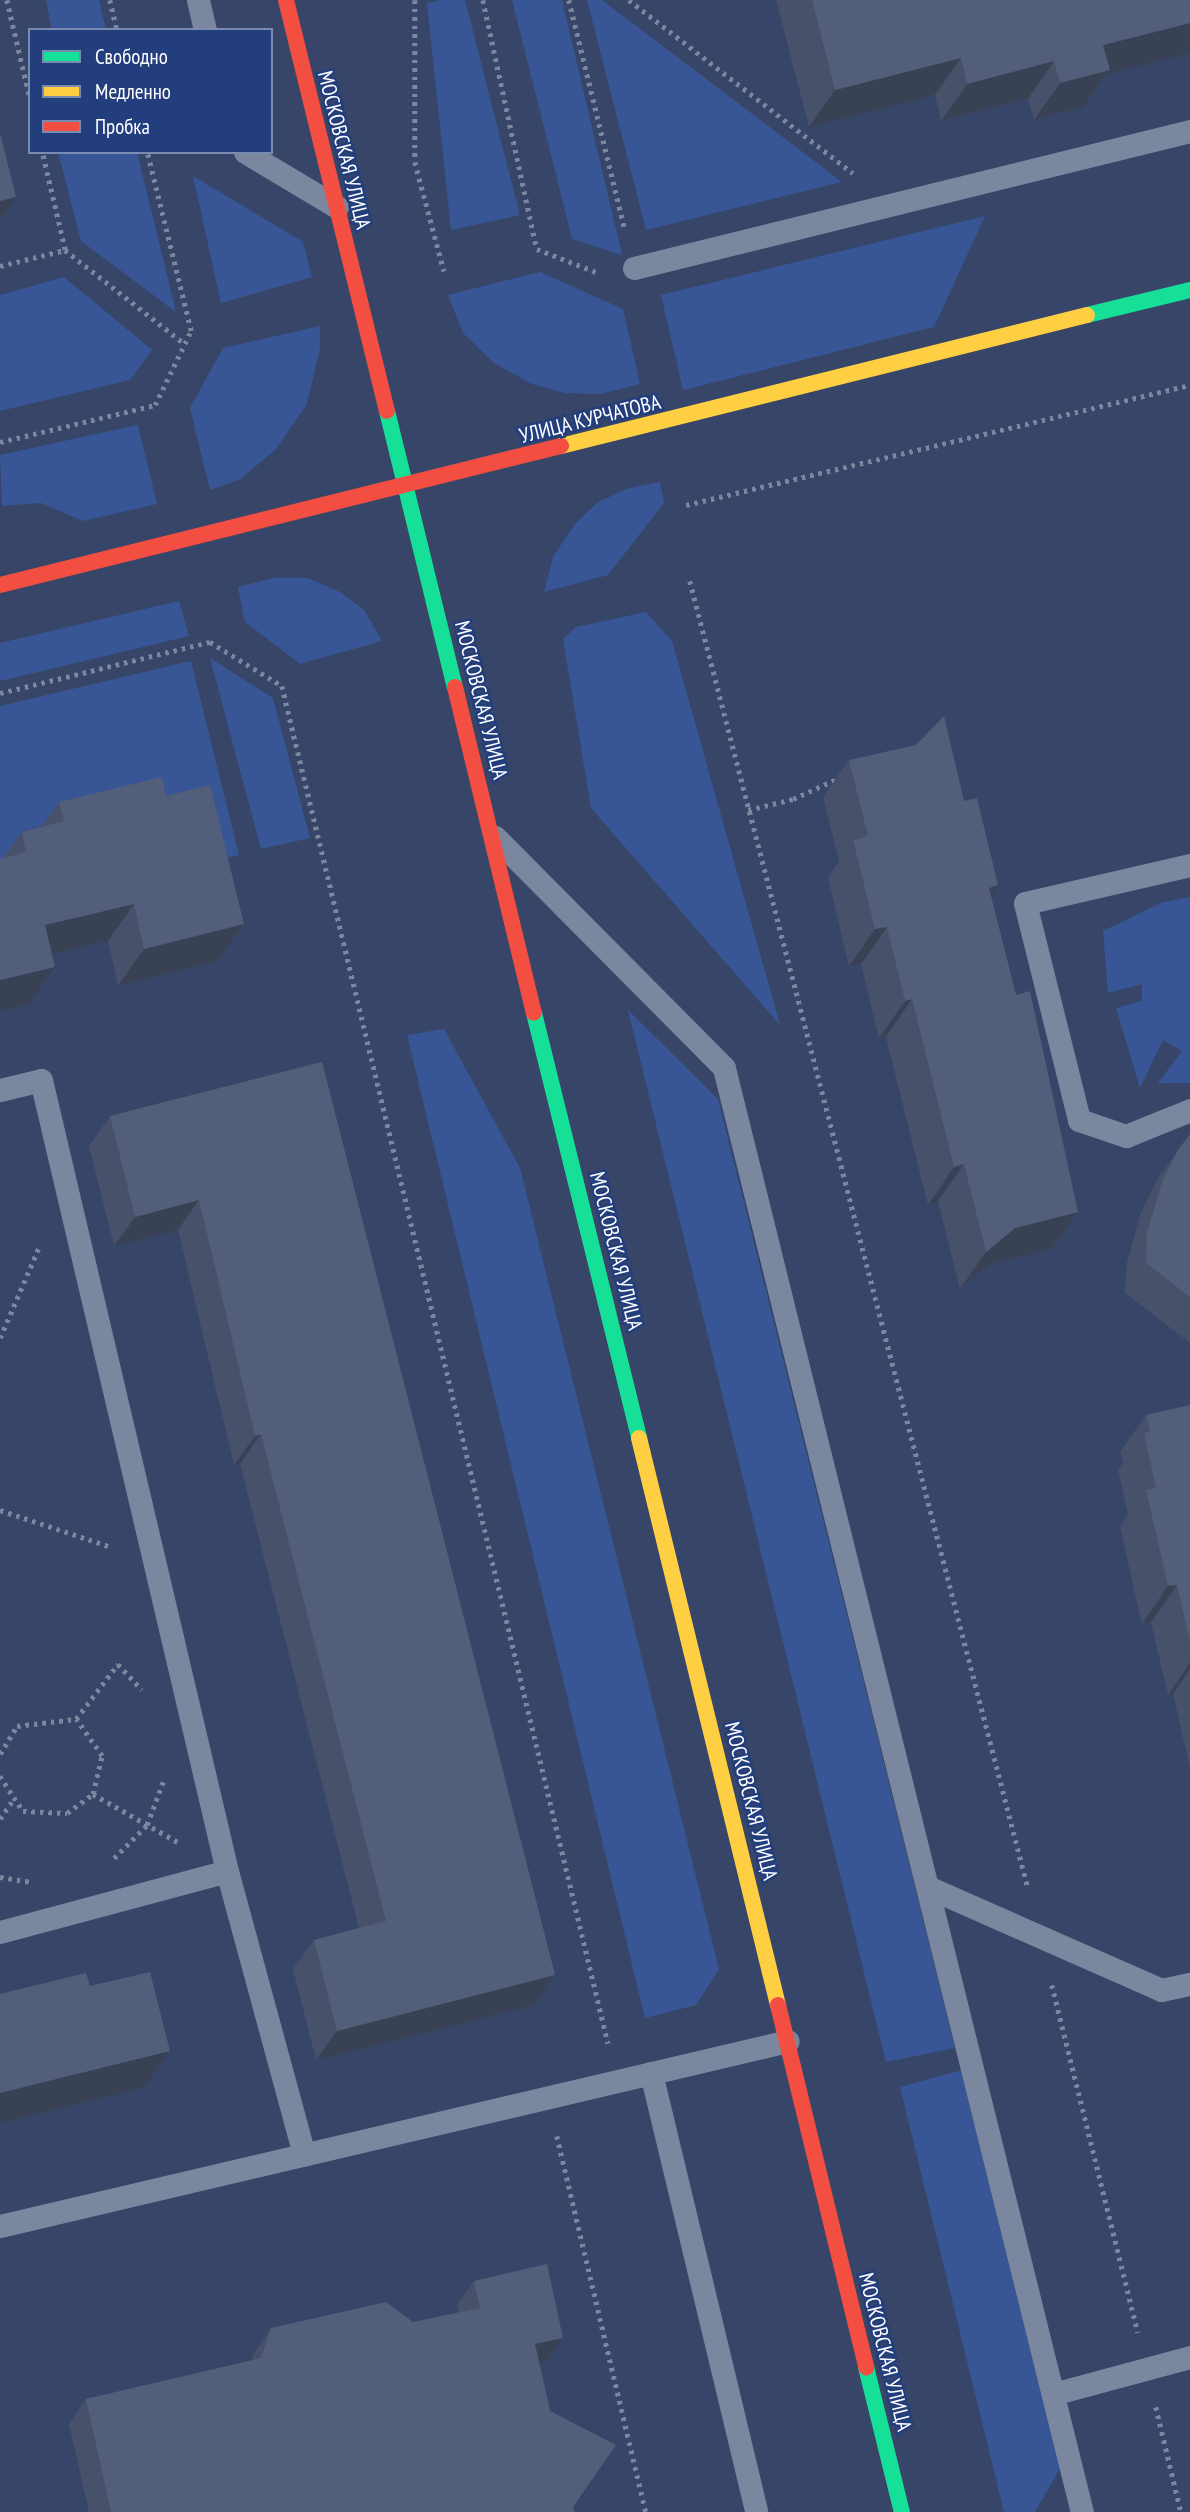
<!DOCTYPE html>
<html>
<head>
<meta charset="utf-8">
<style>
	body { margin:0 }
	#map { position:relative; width:1190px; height:2512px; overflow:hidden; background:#374668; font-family:"PT Sans Narrow",sans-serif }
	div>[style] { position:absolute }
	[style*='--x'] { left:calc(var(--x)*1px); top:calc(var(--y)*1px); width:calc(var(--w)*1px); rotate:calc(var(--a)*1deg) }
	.green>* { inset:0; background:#385695 }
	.path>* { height:4.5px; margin-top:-2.25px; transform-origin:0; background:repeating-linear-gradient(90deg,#7b879f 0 3.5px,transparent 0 8.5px) }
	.lane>* { height:23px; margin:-11.5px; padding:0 11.5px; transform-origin:11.5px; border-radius:11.5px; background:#7b879f }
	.fast>* { height:16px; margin:-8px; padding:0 8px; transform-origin:8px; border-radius:8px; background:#16e098 }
	.slow>* { height:16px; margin:-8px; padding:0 8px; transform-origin:8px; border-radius:8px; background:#ffcf43 }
	.jam>* { height:16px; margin:-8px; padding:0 8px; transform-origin:8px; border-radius:8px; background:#f24e42 }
	.wall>* { inset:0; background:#475169 }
	.shaded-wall>* { inset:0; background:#394255 }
	.building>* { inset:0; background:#525e7a }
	span { translate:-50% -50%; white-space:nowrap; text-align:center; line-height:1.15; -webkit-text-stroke:5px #223e7d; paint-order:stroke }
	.street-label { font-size:21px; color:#fff }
	.legend { position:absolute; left:28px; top:28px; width:245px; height:126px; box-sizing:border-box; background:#223e7d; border:2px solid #7a8bb1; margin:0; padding:9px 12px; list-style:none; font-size:21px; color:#fff }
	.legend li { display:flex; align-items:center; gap:14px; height:35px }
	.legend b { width:35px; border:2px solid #7a8bb1 }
</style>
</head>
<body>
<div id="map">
	<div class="green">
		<i style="clip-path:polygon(46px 0,99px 0,106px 30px,52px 30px)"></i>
		<i style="clip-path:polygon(440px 0,465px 0,520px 215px,451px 230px,427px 3px)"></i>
		<i style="clip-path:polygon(512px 0,562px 0,622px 255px,572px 239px)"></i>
		<i style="clip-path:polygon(587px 0,602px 0,842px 182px,646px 230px)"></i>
		<i style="clip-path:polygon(58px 152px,137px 152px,176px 312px,81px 241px)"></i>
		<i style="clip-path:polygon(193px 176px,303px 242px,312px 277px,221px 303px)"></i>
		<i style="clip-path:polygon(985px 216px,934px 327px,683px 390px,661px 295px)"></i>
		<i style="clip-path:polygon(540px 272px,623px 309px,640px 384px,600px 394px,565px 393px,532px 384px,494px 363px,463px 333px,448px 295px)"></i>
		<i style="clip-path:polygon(64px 277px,152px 350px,130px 380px,0 411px,0 295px)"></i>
		<i style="clip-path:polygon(320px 326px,320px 348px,307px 404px,276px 449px,241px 479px,210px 490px,190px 408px,223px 348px)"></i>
		<i style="clip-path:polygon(138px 425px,157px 504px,83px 521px,41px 503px,2px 506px,0 455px)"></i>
		<i style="clip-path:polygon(660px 482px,664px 503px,608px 575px,544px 592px,553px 557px,575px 524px,598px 502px,629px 488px)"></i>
		<i style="clip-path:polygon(273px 578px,308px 578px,340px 592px,364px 610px,382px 641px,300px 664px,245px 622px,238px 587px)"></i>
		<i style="clip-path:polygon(179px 601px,189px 636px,0 681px,0 643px)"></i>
		<i style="clip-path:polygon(646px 612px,672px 641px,780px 1025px,591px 808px,563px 639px,576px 627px)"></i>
		<i style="clip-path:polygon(210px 658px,273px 698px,310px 838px,261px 849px)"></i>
		<i style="clip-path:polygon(191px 661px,239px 855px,195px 865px,0 868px,0 706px)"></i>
		<i style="clip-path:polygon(1190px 897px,1190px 1083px,1158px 1083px,1182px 1051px,1163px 1040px,1140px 1088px,1116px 1008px,1142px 1001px,1142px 984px,1108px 993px,1103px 931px,1161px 903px)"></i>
		<i style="clip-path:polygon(628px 1010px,718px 1099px,955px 2048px,886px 2062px)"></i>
		<i style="clip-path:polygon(444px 1029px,520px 1168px,719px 1969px,696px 2005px,645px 2018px,407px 1035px)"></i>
		<i style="clip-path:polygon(965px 2069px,1063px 2463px,1035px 2512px,1004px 2512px,900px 2087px)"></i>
	</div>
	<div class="path">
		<i style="--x:7;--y:0;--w:101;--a:76.8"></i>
		<i style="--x:110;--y:0;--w:31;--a:77"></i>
		<i style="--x:415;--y:0;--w:162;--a:90"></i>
		<i style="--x:415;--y:162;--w:113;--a:75.1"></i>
		<i style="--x:483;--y:0;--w:255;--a:77.8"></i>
		<i style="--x:537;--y:249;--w:63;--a:21.3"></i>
		<i style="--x:569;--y:0;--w:237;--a:76.3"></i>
		<i style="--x:629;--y:0;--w:283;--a:37.7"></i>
		<i style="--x:65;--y:250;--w:152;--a:38.1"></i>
		<i style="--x:0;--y:266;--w:67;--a:-13.8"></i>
		<i style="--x:65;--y:250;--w:101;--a:-103.2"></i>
		<i style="--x:0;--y:442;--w:159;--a:-13.4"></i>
		<i style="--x:155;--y:405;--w:82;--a:-64.1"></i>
		<i style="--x:191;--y:331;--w:184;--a:-103.8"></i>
		<i style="--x:686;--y:505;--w:518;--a:-13.39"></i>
		<i style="--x:690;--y:581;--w:1350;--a:75.5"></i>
		<i style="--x:0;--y:693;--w:216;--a:-13.7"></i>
		<i style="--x:210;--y:642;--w:84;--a:31.4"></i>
		<i style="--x:282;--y:686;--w:1396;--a:76.49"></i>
		<i style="--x:748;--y:810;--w:46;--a:-13.7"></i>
		<i style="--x:793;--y:799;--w:51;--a:-24.5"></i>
		<i style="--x:0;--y:1338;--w:99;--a:-66.8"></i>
		<i style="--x:0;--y:1510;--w:117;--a:18.4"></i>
		<i style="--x:0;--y:1754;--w:33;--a:-59"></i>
		<i style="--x:17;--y:1726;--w:59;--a:-6.8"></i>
		<i style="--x:76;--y:1719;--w:69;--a:-52.6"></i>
		<i style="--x:118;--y:1664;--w:35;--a:47"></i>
		<i style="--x:0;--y:1776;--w:42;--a:56.7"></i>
		<i style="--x:23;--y:1811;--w:44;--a:2.6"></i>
		<i style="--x:67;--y:1813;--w:32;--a:-36"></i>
		<i style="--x:93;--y:1794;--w:39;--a:-77"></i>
		<i style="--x:102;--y:1756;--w:45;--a:-125.1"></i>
		<i style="--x:93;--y:1794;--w:98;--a:29.5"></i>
		<i style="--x:0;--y:1819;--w:23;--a:-56"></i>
		<i style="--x:114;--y:1858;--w:47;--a:-45"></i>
		<i style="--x:147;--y:1825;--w:49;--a:-69.7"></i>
		<i style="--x:0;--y:1877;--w:30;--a:9"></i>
		<i style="--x:1052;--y:1985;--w:358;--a:76.1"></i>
		<i style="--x:557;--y:2136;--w:386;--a:76.7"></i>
		<i style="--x:1156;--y:2407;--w:108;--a:76.6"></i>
	</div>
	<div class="lane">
		<i style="--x:198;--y:0;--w:31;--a:77"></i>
		<i style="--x:245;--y:152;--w:107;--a:30.9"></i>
		<i style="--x:634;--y:268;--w:573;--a:-13.84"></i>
		<i style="--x:495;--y:837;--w:325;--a:45.2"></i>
		<i style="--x:724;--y:1068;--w:1488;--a:76.08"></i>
		<i style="--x:1190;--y:865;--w:169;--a:167"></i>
		<i style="--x:1025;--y:903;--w:224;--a:76"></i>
		<i style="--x:1079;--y:1120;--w:50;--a:18.8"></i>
		<i style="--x:1126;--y:1136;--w:69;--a:-22.1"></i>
		<i style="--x:0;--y:1090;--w:42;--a:-13.7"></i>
		<i style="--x:41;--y:1080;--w:813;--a:76.77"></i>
		<i style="--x:930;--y:1888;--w:253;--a:23.8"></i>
		<i style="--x:1161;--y:1990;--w:30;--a:-12"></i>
		<i style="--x:0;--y:1932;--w:235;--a:-15"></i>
		<i style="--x:227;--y:1871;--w:294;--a:74.8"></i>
		<i style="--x:651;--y:2073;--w:451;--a:76.5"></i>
		<i style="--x:0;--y:2226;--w:809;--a:-13.21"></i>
		<i style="--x:1053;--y:2394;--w:142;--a:-15.1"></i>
	</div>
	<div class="fast">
		<i style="--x:1087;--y:315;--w:106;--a:-13.6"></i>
		<i style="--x:387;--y:411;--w:284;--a:76.2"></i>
		<i style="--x:534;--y:1013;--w:438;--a:76.1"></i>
		<i style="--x:866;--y:2367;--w:149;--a:76.1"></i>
	</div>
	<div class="slow">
		<i style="--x:561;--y:446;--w:542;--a:-13.98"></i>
		<i style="--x:639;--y:1438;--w:584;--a:76.23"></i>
	</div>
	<div class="jam">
		<i style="--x:286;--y:0;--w:423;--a:76.2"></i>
		<i style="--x:0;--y:585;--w:578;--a:-13.92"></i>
		<i style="--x:455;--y:687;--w:335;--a:76.4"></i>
		<i style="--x:778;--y:2005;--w:373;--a:76.3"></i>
	</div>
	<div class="wall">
		<i style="clip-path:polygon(776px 0,1190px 0,1190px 53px,1106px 74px,1084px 107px,1034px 120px,1028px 99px,941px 121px,935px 95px,809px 127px)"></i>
		<i style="clip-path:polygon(849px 760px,964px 801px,991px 896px,1016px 995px,1078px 1212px,1052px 1249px,989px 1265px,960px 1289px,938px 1201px,928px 1205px,886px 1037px,879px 1038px,861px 964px,849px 966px,828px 878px,839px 861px,823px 797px)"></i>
		<i style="clip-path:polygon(166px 796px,244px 924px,218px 961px,118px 986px,108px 941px,52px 954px,29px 1004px,0 1011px,0 859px,3px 858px,22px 832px,42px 826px,59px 802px)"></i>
		<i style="clip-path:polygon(322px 1062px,555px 1975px,534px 2005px,316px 2060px,293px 1969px,314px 1940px,359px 1928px,240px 1464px,234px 1465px,178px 1230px,114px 1246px,89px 1146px,110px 1116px)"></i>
		<i style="clip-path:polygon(1190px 1134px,1190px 1343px,1125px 1293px,1127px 1263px,1141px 1212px,1157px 1180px)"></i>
		<i style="clip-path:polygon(1190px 1405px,1190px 1768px,1173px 1694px,1168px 1695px,1151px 1622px,1142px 1624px,1120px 1527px,1128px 1515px,1118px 1470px,1123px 1463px,1120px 1452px,1146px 1415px)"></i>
		<i style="clip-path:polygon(474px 2281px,546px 2363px,540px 2364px,550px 2411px,574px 2512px,89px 2512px,69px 2424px,86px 2399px,251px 2361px,254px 2353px,271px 2328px,413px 2322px,459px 2312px,457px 2305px)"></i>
	</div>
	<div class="shaded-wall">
		<i style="clip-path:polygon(1190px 23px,1190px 53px,1106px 74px,1084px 107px,1034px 120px,1060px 83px,1103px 45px)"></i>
		<i style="clip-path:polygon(961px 58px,935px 95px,809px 127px,835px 90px)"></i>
		<i style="clip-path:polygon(1054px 61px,1028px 99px,941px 121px,967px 84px)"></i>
		<i style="clip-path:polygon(16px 197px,0 220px,0 201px)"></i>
		<i style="clip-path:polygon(998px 885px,972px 922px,989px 888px)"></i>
		<i style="clip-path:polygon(134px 904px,108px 941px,19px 962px,45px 925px)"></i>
		<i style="clip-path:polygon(244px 924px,218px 961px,118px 986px,144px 949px)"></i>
		<i style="clip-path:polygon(887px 927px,861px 964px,849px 966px,875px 929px)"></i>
		<i style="clip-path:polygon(55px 967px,29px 1004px,0 1011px,0 980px)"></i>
		<i style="clip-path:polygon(912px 999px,886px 1037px,879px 1038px,905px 1001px)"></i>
		<i style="clip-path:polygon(964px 1164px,938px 1201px,928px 1205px,954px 1167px)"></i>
		<i style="clip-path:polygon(199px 1200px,178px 1230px,114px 1246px,135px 1217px)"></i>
		<i style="clip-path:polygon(1078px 1212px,1052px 1249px,989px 1265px,960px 1289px,986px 1252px,1015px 1228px)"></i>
		<i style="clip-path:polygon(261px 1434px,240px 1464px,234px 1465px,255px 1436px)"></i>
		<i style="clip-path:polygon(1177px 1585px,1151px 1622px,1142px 1624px,1168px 1586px)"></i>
		<i style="clip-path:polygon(1190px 1663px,1190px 1669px,1173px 1694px,1168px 1695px)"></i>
		<i style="clip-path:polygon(555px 1975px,534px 2005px,316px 2060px,337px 2031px)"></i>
		<i style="clip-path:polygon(170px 2051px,144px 2088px,0 2123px,0 2093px)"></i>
		<i style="clip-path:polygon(563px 2338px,546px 2363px,518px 2368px,535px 2344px)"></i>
	</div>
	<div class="building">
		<i style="clip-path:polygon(812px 0,1190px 0,1190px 23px,1103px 45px,1110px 70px,1060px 83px,1054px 61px,967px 84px,961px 58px,835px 90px)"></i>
		<i style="clip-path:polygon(0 133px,16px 197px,0 201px)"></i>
		<i style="clip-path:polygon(944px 716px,964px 801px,977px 798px,998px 885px,989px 888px,1016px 995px,1030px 991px,1078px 1212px,1015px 1228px,986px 1252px,964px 1164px,954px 1167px,912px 999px,905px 1001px,887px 927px,875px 929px,853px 840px,868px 836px,849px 760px,916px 745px)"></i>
		<i style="clip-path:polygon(162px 777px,166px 796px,210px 785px,244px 924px,144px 949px,134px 904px,45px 925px,55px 967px,0 980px,0 859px,26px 852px,22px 832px,64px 821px,59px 802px)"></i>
		<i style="clip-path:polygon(322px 1062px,555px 1975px,337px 2031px,314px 1940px,386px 1921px,261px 1434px,255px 1436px,199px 1200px,135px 1217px,110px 1116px)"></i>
		<i style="clip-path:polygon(1190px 1134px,1190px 1297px,1146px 1263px,1147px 1233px,1162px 1182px,1178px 1150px)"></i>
		<i style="clip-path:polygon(1190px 1405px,1190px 1641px,1177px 1585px,1168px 1586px,1146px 1490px,1156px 1488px,1144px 1433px,1150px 1432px,1146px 1415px)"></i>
		<i style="clip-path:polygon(150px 1972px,170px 2051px,0 2093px,0 1994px,86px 1973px,90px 1986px)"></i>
		<i style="clip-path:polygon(547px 2264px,563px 2338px,535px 2344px,550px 2411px,616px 2445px,573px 2507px,574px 2512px,111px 2512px,86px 2399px,261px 2358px,271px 2328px,386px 2302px,413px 2322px,480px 2308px,474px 2281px)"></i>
	</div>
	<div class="street-label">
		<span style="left:344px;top:150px;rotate:76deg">МОСКОВСКАЯ УЛИЦА</span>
		<span style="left:590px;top:419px;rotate:-14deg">УЛИЦА КУРЧАТОВА</span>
		<span style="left:481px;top:700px;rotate:76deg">МОСКОВСКАЯ УЛИЦА</span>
		<span style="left:616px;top:1251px;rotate:76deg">МОСКОВСКАЯ УЛИЦА</span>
		<span style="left:751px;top:1801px;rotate:76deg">МОСКОВСКАЯ УЛИЦА</span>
		<span style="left:885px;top:2352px;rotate:76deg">МОСКОВСКАЯ УЛИЦА</span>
	</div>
	<ul class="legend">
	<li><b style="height:9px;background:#16e098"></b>Свободно</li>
	<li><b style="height:9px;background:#ffcf43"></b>Медленно</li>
	<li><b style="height:9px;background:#f24e42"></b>Пробка</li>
	</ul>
</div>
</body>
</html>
